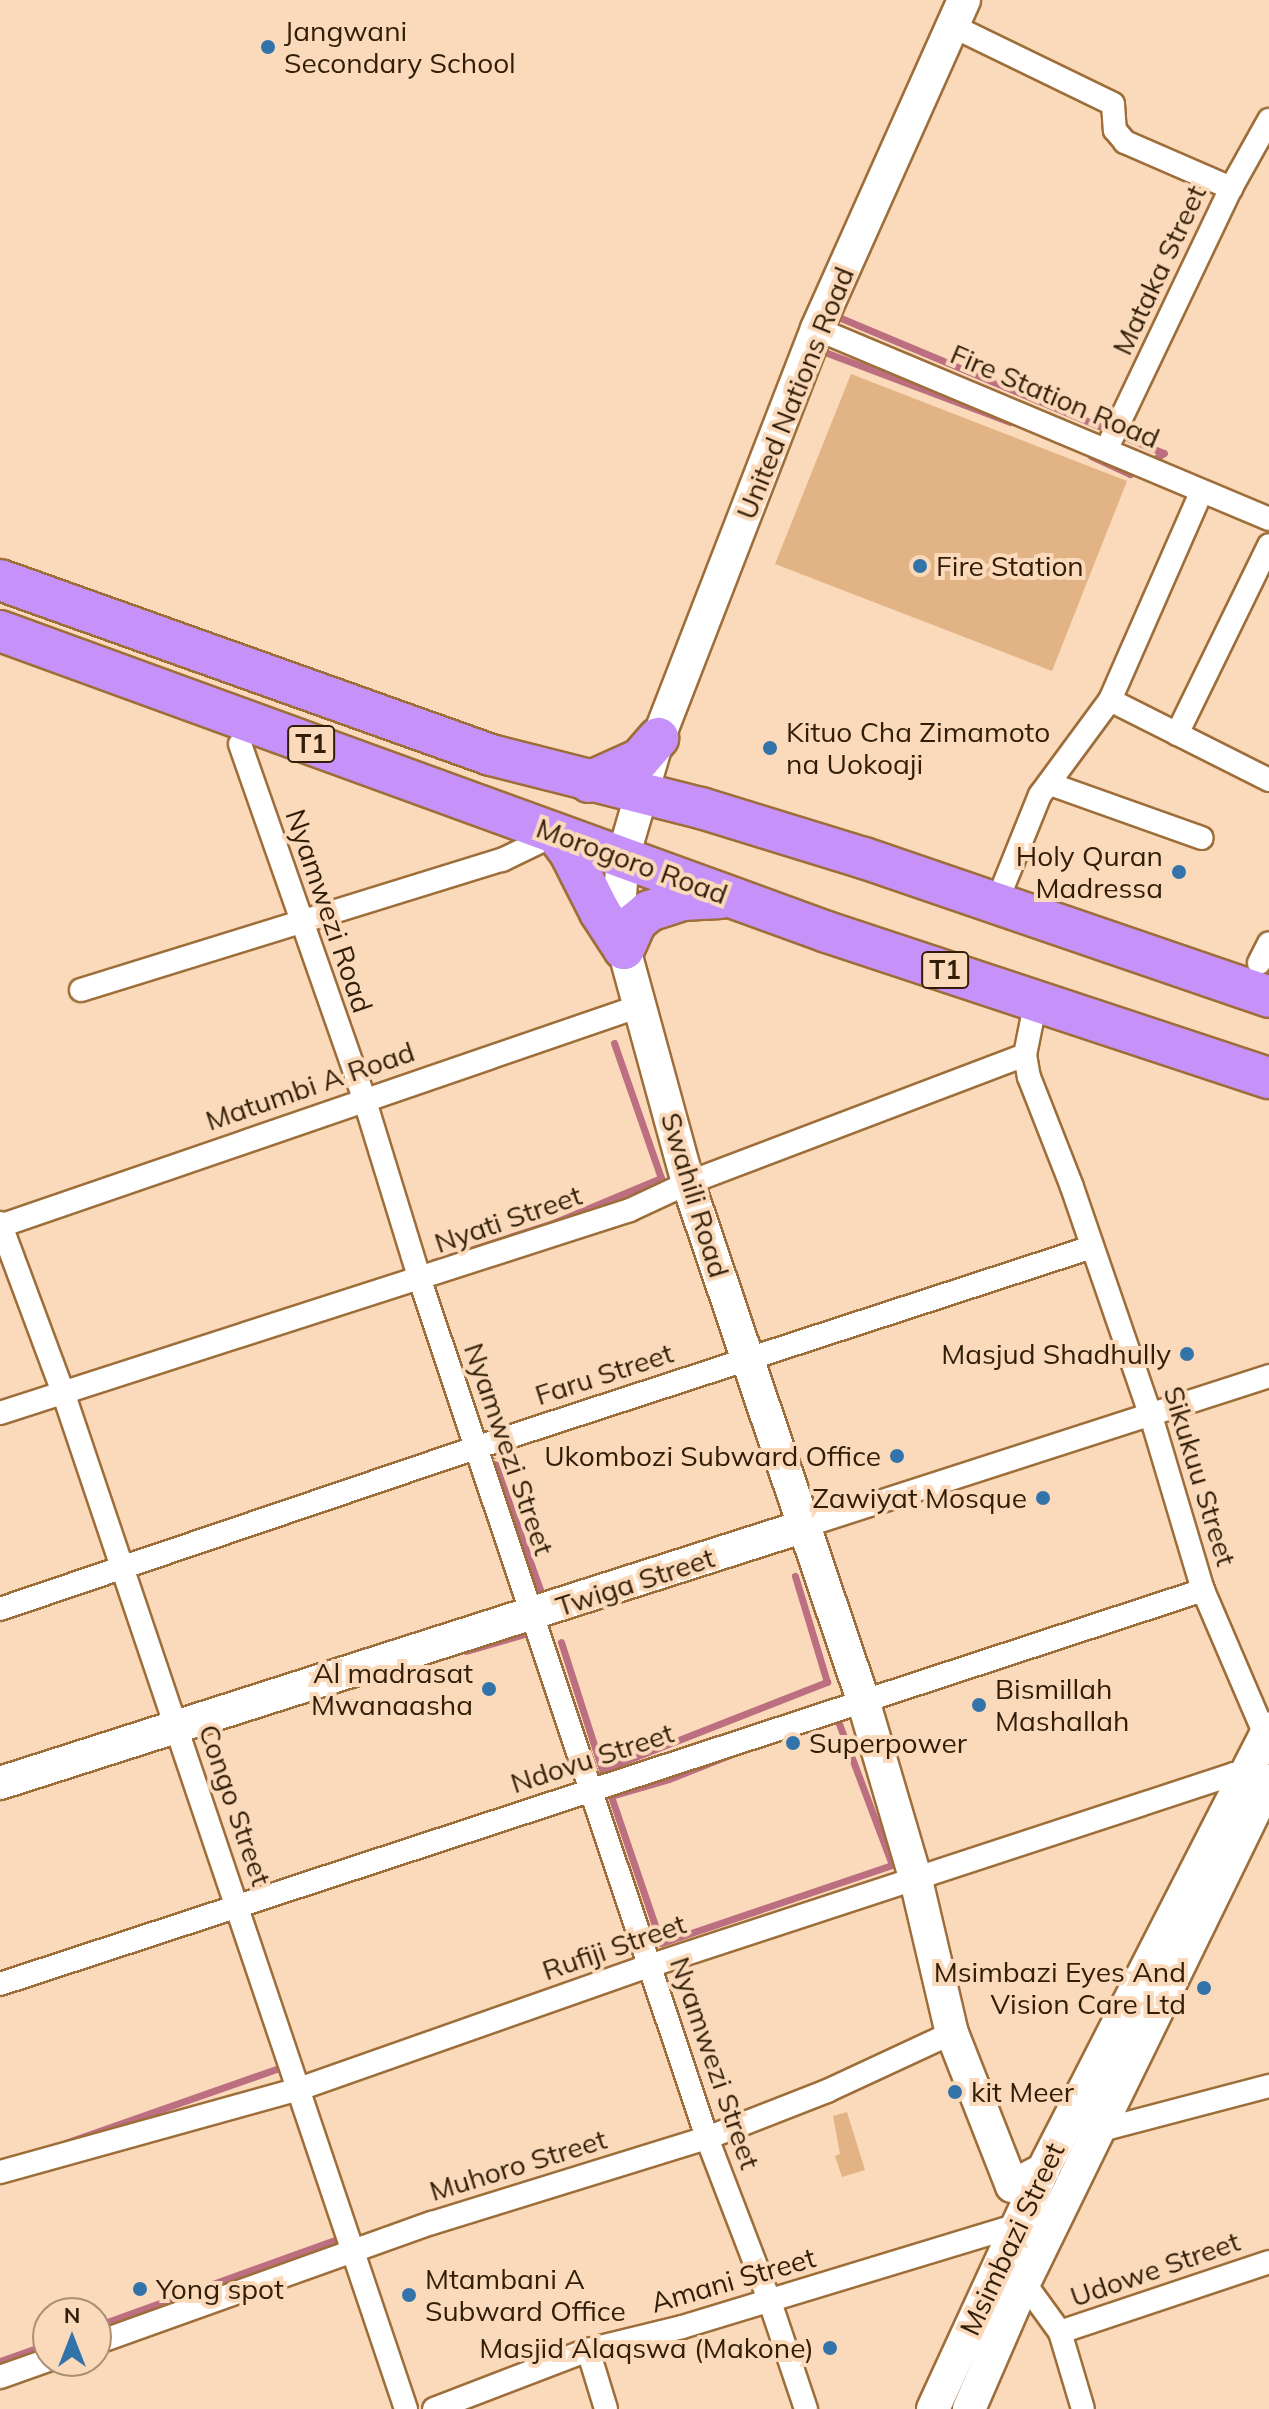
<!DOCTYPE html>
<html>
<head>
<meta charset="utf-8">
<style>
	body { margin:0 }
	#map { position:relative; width:1269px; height:2409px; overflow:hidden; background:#fadaba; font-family:Mulish,sans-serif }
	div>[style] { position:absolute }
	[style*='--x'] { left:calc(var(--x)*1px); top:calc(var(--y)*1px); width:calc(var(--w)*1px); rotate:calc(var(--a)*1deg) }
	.green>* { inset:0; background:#e2b485 }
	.stream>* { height:7px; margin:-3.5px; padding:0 3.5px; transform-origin:3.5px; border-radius:3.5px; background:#bc6f80 }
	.roads { filter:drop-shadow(2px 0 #9e6e3a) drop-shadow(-2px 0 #9e6e3a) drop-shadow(0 2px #9e6e3a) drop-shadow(0 -2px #9e6e3a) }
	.street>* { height:22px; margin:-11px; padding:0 11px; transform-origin:11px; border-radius:11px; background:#fff }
	.secondary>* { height:32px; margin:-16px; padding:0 16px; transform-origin:16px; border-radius:16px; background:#fff }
	.highway>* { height:40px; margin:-20px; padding:0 20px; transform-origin:20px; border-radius:20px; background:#c692f9 }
	.dots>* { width:22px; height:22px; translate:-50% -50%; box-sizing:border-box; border:4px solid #fadaba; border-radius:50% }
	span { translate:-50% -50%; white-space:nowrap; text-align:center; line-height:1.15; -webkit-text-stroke:8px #fadaba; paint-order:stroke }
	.shield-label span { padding:2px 6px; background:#fadaba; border:2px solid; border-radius:6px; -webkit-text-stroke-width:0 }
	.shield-label { font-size:26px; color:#321e08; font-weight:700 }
	.poi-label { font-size:28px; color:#321e08 }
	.left { translate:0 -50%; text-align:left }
	.right { translate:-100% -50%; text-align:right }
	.street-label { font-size:28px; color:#321e08 }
	.north { position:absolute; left:32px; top:2297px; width:80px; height:80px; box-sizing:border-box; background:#fadaba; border:2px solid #aa8f73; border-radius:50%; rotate:0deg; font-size:22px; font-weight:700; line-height:32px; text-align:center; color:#321e08 }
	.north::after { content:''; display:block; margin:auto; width:28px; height:36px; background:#3274aa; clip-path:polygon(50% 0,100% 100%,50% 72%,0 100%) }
</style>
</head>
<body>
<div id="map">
	<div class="green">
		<i style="clip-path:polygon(851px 374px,1127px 481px,1052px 671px,775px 564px)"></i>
		<i style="clip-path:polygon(847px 2112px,865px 2170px,842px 2177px,835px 2156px,840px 2154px,833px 2116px)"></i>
	</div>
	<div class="stream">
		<i style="--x:836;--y:316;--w:355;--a:22.7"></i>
		<i style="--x:1164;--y:453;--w:19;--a:148"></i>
		<i style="--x:822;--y:351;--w:201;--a:20.7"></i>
		<i style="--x:1091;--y:456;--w:43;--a:24.8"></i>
		<i style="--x:1130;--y:474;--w:9;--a:-36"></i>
		<i style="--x:433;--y:1262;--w:126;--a:-18"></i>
		<i style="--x:553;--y:1223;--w:117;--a:-22.6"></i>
		<i style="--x:661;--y:1178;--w:143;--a:-109.2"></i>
		<i style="--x:494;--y:1461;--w:139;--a:70.3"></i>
		<i style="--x:561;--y:1642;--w:134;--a:72.2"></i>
		<i style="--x:602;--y:1770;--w:242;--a:-21.4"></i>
		<i style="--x:827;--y:1682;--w:111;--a:-106.8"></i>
		<i style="--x:466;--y:1651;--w:72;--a:-16.2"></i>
		<i style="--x:835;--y:1713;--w:162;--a:69.4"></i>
		<i style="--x:892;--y:1865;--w:244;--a:161.3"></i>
		<i style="--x:661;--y:1943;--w:155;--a:-108.8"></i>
		<i style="--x:611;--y:1796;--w:60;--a:-16.3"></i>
		<i style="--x:669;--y:1779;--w:179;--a:-21.7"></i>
		<i style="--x:65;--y:2143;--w:230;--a:-19.3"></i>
		<i style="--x:282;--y:2067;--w:6;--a:-99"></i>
		<i style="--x:96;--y:2326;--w:259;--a:-19.8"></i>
		<i style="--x:340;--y:2238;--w:6;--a:-108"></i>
		<i style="--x:0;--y:2361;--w:51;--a:-19.5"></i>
	</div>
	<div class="roads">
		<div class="street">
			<i style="--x:967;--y:33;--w:162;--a:25.9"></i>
			<i style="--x:1113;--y:104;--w:26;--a:86"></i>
			<i style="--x:1115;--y:130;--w:16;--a:50"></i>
			<i style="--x:1125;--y:142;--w:116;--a:23.5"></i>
			<i style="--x:817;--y:329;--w:490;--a:22.8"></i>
			<i style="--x:1107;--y:448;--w:288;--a:-64.5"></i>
			<i style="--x:1231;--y:188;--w:78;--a:-60.8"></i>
			<i style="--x:1110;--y:700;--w:178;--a:26.7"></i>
			<i style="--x:1177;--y:734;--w:210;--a:-64"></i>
			<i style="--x:240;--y:744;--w:375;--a:70.7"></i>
			<i style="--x:364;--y:1098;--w:190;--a:72.9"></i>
			<i style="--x:420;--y:1280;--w:905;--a:71.5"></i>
			<i style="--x:707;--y:2138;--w:176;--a:69"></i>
			<i style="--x:770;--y:2302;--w:113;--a:71.4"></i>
			<i style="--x:1050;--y:784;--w:161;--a:19.6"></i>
			<i style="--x:1004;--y:884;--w:96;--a:-68"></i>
			<i style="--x:1040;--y:795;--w:118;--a:-53.6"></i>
			<i style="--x:1110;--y:700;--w:226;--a:-66.3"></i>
			<i style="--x:1259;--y:963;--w:22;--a:-63"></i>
			<i style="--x:81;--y:990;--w:441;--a:-17.2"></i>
			<i style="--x:502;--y:860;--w:60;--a:-25.7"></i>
			<i style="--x:1036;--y:1000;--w:56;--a:101.3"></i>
			<i style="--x:1025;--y:1055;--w:22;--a:80"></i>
			<i style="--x:1029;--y:1077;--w:118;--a:68.6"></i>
			<i style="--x:1072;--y:1187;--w:242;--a:71"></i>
			<i style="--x:1151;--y:1416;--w:182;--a:73.4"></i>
			<i style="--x:1203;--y:1590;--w:147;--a:66.8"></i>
			<i style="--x:1261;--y:1725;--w:14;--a:54"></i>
			<i style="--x:0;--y:1223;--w:180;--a:69.6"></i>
			<i style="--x:63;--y:1392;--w:1073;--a:71.36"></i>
			<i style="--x:0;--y:1226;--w:677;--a:-18.97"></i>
			<i style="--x:0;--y:1413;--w:662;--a:-17.86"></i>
			<i style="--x:630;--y:1210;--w:64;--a:-25"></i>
			<i style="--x:688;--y:1183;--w:360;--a:-20.8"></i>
			<i style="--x:805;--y:1526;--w:488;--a:-17.9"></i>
			<i style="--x:0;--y:1609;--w:505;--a:-18.72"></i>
			<i style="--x:478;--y:1447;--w:646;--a:-18.04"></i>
			<i style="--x:0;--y:1984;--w:1266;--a:-18.13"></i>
			<i style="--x:1101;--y:2130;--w:174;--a:-14.7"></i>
			<i style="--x:0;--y:2172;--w:310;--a:-15.5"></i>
			<i style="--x:299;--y:2089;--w:371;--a:-19.4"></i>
			<i style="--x:649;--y:1966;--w:616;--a:-18.17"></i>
			<i style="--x:1234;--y:1774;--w:12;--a:-5"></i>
			<i style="--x:1246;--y:1773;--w:6;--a:45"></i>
			<i style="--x:1014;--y:2281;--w:16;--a:27"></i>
			<i style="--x:1028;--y:2288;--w:54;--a:54"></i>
			<i style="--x:1060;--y:2332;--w:80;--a:73.4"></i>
			<i style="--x:1060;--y:2332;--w:220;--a:-18.5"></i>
			<i style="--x:96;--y:2343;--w:357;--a:-19.7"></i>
			<i style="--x:432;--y:2223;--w:288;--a:-17.2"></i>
			<i style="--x:707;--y:2138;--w:129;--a:-21.4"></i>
			<i style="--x:827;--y:2091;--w:138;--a:-24.9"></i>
			<i style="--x:588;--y:2350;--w:62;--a:73"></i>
			<i style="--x:0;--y:2377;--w:51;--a:-19.5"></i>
			<i style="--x:434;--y:2409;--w:165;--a:-21"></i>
			<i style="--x:588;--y:2350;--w:97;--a:-13.7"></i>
			<i style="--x:682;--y:2327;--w:355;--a:-16.9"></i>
		</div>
		<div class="secondary">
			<i style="--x:964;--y:0;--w:360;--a:114.1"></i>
			<i style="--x:817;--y:329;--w:439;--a:111.2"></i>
			<i style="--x:658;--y:738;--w:124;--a:106.4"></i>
			<i style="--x:623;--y:857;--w:51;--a:94.5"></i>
			<i style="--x:619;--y:908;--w:41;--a:83"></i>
			<i style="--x:624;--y:949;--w:243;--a:74.7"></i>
			<i style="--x:688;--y:1183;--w:546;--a:71.3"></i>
			<i style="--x:863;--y:1700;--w:188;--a:73.6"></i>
			<i style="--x:916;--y:1880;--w:157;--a:76.8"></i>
			<i style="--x:952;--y:2033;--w:164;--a:68.6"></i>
			<i style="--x:1012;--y:2186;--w:35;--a:-27"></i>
			<i style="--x:0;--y:1783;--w:845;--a:-17.71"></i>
			<i style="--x:933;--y:2409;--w:263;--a:-65.3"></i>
			<i style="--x:1043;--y:2170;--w:496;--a:-62.9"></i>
			<i style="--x:969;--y:2409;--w:135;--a:-66.5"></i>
			<i style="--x:1023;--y:2285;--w:561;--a:-63.98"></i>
		</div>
		<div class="highway">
			<i style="--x:0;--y:580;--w:521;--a:19.62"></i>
			<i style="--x:491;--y:755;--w:217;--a:14.2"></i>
			<i style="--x:701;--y:808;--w:170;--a:17.1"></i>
			<i style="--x:864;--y:858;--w:428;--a:18.9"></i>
			<i style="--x:0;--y:631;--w:880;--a:20"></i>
			<i style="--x:827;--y:932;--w:465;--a:18.3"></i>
			<i style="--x:589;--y:782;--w:56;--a:-24.3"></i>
			<i style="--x:640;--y:759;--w:28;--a:-49"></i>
			<i style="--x:556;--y:834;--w:21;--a:53"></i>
			<i style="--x:569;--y:851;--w:68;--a:63.1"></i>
			<i style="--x:600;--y:912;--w:44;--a:57"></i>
			<i style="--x:624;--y:949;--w:30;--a:-66"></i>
			<i style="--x:636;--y:922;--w:17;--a:-40"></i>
			<i style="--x:649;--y:911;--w:35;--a:-18"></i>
			<i style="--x:682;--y:900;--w:39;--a:-3"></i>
		</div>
	</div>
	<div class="dots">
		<i style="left:268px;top:47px;background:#3274aa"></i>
		<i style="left:920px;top:566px;background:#3274aa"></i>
		<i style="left:770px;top:748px;background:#3274aa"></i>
		<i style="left:1179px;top:872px;background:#3274aa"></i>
		<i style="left:1187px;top:1354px;background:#3274aa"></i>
		<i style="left:897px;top:1456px;background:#3274aa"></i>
		<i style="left:1043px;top:1498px;background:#3274aa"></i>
		<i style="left:489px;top:1689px;background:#3274aa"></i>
		<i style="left:979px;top:1705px;background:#3274aa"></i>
		<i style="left:793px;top:1743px;background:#3274aa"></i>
		<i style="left:1204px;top:1988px;background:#3274aa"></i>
		<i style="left:955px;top:2092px;background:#3274aa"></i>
		<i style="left:140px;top:2289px;background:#3274aa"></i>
		<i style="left:409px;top:2295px;background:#3274aa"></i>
		<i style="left:830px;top:2348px;background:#3274aa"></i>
	</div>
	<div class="shield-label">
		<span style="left:311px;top:744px">T1</span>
		<span style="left:945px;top:970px">T1</span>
	</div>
	<div class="poi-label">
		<span class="left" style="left:284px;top:47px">Jangwani<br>Secondary School</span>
		<span class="left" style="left:936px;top:566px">Fire Station</span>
		<span class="left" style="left:786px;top:748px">Kituo Cha Zimamoto<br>na Uokoaji</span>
		<span class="right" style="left:1163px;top:872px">Holy Quran<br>Madressa</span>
		<span class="right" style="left:1171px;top:1354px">Masjud Shadhully</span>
		<span class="right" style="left:881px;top:1456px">Ukombozi Subward Office</span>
		<span class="right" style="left:1027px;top:1498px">Zawiyat Mosque</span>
		<span class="right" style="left:473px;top:1689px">Al madrasat<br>Mwanaasha</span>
		<span class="left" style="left:995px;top:1705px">Bismillah<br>Mashallah</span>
		<span class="left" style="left:809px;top:1743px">Superpower</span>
		<span class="right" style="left:1186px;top:1988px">Msimbazi Eyes And<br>Vision Care Ltd</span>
		<span class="left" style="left:971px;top:2092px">kit Meer</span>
		<span class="left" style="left:425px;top:2295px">Mtambani A<br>Subward Office</span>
		<span class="left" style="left:156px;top:2289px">Yong spot</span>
		<span class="right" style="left:814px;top:2348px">Masjid Alaqswa (Makone)</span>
	</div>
	<div class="street-label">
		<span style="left:1159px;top:270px;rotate:-65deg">Mataka Street</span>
		<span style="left:795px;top:393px;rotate:-68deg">United Nations Road</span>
		<span style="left:1055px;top:396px;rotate:23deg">Fire Station Road</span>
		<span style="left:632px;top:861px;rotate:20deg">Morogoro Road</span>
		<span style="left:329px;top:911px;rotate:71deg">Nyamwezi Road</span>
		<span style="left:310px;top:1086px;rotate:-19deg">Matumbi A Road</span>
		<span style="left:695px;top:1195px;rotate:73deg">Swahili Road</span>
		<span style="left:508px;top:1219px;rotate:-19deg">Nyati Street</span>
		<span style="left:604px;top:1374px;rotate:-18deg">Faru Street</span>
		<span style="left:509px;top:1449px;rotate:71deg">Nyamwezi Street</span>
		<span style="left:1200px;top:1476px;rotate:73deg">Sikukuu Street</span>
		<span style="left:635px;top:1582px;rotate:-18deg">Twiga Street</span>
		<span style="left:592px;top:1758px;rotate:-18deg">Ndovu Street</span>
		<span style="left:235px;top:1805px;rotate:71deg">Congo Street</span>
		<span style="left:614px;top:1947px;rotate:-19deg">Rufiji Street</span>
		<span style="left:715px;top:2063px;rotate:71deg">Nyamwezi Street</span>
		<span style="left:518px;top:2165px;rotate:-17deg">Muhoro Street</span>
		<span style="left:1012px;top:2239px;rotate:-65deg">Msimbazi Street</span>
		<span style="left:1155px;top:2269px;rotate:-19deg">Udowe Street</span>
		<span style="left:733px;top:2280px;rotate:-16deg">Amani Street</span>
	</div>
	<div class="north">N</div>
</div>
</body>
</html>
